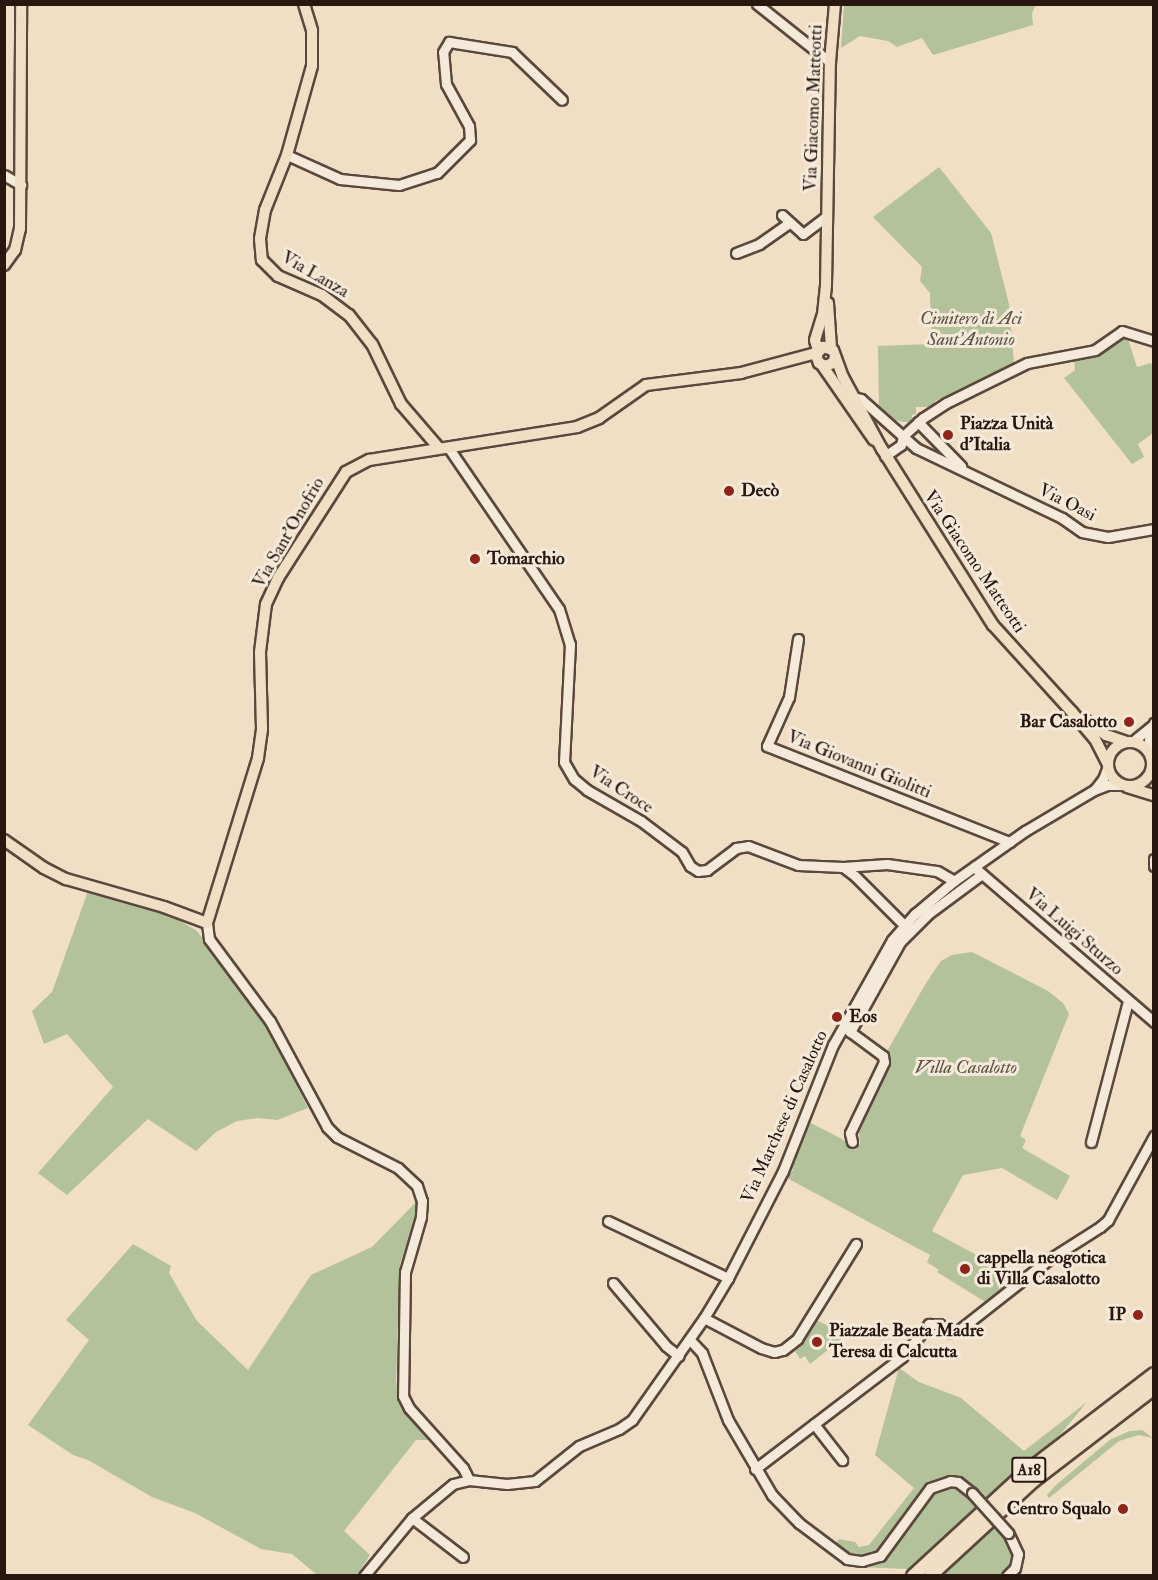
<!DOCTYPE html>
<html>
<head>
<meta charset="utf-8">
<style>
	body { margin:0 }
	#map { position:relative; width:1158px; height:1580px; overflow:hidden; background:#f0dec5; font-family:"IM FELL Double Pica",serif }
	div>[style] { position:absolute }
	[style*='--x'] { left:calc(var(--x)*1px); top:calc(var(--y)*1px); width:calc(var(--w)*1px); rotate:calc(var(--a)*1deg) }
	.green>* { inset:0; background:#b3c29a }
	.roads { filter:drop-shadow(2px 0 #5a483c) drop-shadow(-2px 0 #5a483c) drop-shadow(0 2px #5a483c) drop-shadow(0 -2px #5a483c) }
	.minor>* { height:9px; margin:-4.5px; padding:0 4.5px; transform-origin:4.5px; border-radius:4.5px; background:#f5ead9 }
	.major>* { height:10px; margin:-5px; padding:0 5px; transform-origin:5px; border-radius:5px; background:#f0dec5 }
	.major>.ring { margin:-5px; padding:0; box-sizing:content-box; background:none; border:10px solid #f0dec5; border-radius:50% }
	.highway>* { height:12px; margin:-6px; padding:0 6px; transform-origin:6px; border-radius:6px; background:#f0dec5 }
	.bridges { filter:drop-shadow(2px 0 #5a483c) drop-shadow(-2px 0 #5a483c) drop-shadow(0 2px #5a483c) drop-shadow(0 -2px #5a483c) }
	.minor-bridge>* { height:9px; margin:-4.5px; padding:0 4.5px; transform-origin:4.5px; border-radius:4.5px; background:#f5ead9 }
	.dots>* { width:16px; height:16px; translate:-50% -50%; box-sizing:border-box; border:3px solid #f5ead9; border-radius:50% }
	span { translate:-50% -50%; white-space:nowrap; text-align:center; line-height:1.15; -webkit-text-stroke:6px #f5ead9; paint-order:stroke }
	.shield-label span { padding:2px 4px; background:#f5ead9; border:2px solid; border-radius:4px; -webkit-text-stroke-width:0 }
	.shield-label { font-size:16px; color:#28160f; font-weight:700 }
	.street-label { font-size:18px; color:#28160f }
	.park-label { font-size:18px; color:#595240; font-style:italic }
	.poi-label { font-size:18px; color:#28160f; font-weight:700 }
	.left { translate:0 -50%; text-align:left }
	.right { translate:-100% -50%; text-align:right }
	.frame { position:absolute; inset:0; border:6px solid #28160f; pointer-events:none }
</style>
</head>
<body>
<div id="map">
	<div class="green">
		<i style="clip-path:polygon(844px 5px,844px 4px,1036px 5px,1032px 13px,1033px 25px,933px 55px,922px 38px,897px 47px,888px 41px,860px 36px,841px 48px)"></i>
		<i style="clip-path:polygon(939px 167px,991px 233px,1009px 304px,1014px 364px,935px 401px,934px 407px,916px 407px,916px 414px,912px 415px,912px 422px,903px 422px,894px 420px,879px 408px,878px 346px,932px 344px,930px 293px,920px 281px,922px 267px,873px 217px)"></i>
		<i style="clip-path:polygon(1127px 336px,1137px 367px,1151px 363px,1153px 370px,1153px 433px,1138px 444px,1144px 457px,1132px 464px,1064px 378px,1075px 370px,1074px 358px,1093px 356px,1111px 342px)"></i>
		<i style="clip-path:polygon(88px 891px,169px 914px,197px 931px,265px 1022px,308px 1108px,277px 1120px,258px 1118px,237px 1121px,216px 1132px,196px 1151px,148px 1119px,67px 1195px,38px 1173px,113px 1087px,67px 1034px,44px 1044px,32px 1011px,52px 992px)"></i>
		<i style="clip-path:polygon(972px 952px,1048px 991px,1063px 1003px,1069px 1014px,1020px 1136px,1026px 1140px,1022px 1148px,1070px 1176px,1057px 1200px,1002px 1168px,963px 1175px,932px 1231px,1019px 1278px,987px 1303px,937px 1272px,939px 1270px,927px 1262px,930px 1255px,787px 1178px,793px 1170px,791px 1166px,807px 1121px,842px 1139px,856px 1150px,860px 1144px,859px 1132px,889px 1063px,886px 1053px,926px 983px,941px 961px,952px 955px)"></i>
		<i style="clip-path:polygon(416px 1202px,415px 1221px,400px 1264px,396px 1381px,402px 1406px,430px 1440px,416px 1440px,344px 1531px,370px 1555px,357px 1575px,317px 1575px,292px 1554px,261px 1549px,195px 1513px,152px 1497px,88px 1460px,73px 1455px,28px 1425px,89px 1340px,66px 1320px,133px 1244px,171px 1266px,169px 1273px,197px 1321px,248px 1370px,311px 1275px,372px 1247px)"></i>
		<i style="clip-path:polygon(816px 1320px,847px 1335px,810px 1364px,805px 1356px,800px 1359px,795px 1351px,803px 1344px)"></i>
		<i style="clip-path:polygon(899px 1368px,919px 1382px,961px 1398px,1024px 1451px,1087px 1402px,1060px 1435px,983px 1500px,949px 1478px,941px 1479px,920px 1494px,889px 1541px,878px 1553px,864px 1556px,847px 1554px,834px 1545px,839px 1539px,855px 1542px,859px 1547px,869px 1545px,914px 1488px,875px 1455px)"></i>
		<i style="clip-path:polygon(1142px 1430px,1153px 1438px,1139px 1435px,1119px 1441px,1049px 1498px,1047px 1495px,1056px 1485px,1111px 1439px,1130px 1431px)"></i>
		<i style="clip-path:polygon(957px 1485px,978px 1505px,909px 1569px,859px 1567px,848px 1565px,835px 1556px,851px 1563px,872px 1562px,937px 1486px)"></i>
		<i style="clip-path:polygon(996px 1525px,1010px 1541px,1014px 1553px,1011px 1567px,1002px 1575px,941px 1576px)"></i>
	</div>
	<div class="roads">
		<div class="minor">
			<i style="--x:757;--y:4;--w:93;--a:38.5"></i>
			<i style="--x:287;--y:155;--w:58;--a:24.4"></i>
			<i style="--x:340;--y:179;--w:59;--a:5.8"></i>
			<i style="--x:399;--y:185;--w:40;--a:-18"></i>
			<i style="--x:437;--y:173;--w:47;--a:-45"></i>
			<i style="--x:470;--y:140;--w:14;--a:-94"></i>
			<i style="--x:469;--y:126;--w:48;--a:-118.7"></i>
			<i style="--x:446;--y:84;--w:32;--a:-95"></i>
			<i style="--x:443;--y:52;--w:12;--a:-59"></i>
			<i style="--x:449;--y:42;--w:64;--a:9"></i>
			<i style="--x:512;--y:52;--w:69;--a:43.8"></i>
			<i style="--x:4;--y:175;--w:20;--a:30"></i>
			<i style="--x:782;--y:215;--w:28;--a:42"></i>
			<i style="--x:803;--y:234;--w:30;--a:-37"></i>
			<i style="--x:736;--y:253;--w:25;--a:-21"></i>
			<i style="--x:759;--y:244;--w:37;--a:-35"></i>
			<i style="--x:853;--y:397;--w:8;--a:14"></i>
			<i style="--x:861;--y:399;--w:74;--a:41.7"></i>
			<i style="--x:916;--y:448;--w:162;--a:25.6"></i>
			<i style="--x:1062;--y:518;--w:24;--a:35"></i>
			<i style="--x:1082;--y:532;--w:26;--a:11"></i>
			<i style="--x:1108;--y:537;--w:47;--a:-9.9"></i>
			<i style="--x:918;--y:422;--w:62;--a:45.7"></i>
			<i style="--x:448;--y:447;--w:196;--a:55.6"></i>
			<i style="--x:559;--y:609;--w:37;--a:73"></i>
			<i style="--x:570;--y:644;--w:118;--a:92.9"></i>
			<i style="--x:564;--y:762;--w:20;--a:60"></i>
			<i style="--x:574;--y:779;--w:17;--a:40"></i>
			<i style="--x:587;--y:790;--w:62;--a:29.9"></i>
			<i style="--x:641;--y:821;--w:51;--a:37.1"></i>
			<i style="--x:682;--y:852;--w:16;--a:60"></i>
			<i style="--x:690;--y:866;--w:9;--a:32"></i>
			<i style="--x:698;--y:871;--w:9;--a:-6"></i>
			<i style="--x:707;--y:870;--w:36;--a:-37"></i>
			<i style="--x:736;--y:848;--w:12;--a:-9"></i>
			<i style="--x:748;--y:846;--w:53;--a:20.8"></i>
			<i style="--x:798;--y:865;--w:45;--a:2.5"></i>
			<i style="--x:843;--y:867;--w:44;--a:-3.9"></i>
			<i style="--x:887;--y:864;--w:50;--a:8"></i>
			<i style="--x:937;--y:871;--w:20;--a:30"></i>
			<i style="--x:885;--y:456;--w:19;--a:-35"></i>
			<i style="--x:901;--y:445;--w:9;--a:-77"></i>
			<i style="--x:903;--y:436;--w:27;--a:-42"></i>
			<i style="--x:923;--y:418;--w:27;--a:-33"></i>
			<i style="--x:946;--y:403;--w:90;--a:-26.3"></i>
			<i style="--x:1027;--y:363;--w:69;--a:-10.8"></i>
			<i style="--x:1095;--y:350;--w:33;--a:-35"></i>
			<i style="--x:1122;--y:331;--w:34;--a:17"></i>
			<i style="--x:798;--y:639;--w:59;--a:98.8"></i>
			<i style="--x:789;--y:697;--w:54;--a:114.2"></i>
			<i style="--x:767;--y:746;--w:261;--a:21.6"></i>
			<i style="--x:1132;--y:742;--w:27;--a:-39"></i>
			<i style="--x:1150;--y:754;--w:14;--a:-94"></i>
			<i style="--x:1149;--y:740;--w:18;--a:-74"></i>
			<i style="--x:1096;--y:788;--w:11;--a:-52"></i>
			<i style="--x:1103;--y:779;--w:14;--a:-69"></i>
			<i style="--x:1154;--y:859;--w:7;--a:90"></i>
			<i style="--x:843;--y:867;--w:15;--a:37"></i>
			<i style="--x:855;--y:876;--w:69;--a:45"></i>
			<i style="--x:974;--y:867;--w:238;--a:40.7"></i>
			<i style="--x:207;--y:923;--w:16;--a:83"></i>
			<i style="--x:209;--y:939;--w:102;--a:53.4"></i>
			<i style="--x:270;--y:1021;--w:120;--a:61.7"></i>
			<i style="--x:327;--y:1127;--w:14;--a:45"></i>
			<i style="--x:337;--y:1137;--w:68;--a:26.9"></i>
			<i style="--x:398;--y:1168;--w:26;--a:43"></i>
			<i style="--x:417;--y:1186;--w:16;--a:72"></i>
			<i style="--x:422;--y:1201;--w:16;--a:94"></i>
			<i style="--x:421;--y:1217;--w:57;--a:106.2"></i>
			<i style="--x:405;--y:1272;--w:124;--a:90.9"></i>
			<i style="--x:403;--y:1396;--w:13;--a:63"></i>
			<i style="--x:409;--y:1408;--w:81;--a:48"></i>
			<i style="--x:463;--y:1468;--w:13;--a:63"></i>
			<i style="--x:845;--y:1028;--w:47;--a:36.4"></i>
			<i style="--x:883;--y:1056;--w:6;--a:81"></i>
			<i style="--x:884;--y:1062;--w:79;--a:115.6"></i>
			<i style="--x:850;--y:1133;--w:9;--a:77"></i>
			<i style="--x:850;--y:1032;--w:103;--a:-60.9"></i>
			<i style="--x:900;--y:942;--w:40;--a:-45"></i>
			<i style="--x:928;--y:914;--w:67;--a:-36.5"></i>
			<i style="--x:1091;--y:1142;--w:146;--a:-75.3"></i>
			<i style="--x:608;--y:1221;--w:133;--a:25.4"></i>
			<i style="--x:613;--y:1283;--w:82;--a:49.9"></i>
			<i style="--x:666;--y:1346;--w:16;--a:38"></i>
			<i style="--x:704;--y:1318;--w:64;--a:27.8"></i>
			<i style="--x:761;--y:1348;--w:14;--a:17"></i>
			<i style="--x:774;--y:1352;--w:9;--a:-13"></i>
			<i style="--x:783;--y:1350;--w:18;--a:-38"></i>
			<i style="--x:797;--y:1339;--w:112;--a:-58.2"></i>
			<i style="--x:690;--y:1340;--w:18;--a:47"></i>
			<i style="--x:702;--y:1353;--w:72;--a:68.8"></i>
			<i style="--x:728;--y:1420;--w:87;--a:59.6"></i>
			<i style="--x:772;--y:1495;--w:39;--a:46"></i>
			<i style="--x:799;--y:1523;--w:60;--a:36.9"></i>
			<i style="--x:847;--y:1559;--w:15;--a:8"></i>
			<i style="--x:862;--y:1561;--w:19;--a:-16"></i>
			<i style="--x:880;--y:1556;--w:84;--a:-53.7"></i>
			<i style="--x:930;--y:1488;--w:21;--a:-19"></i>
			<i style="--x:950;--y:1481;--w:8;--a:7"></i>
			<i style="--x:958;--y:1482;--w:18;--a:38"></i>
			<i style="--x:814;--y:1424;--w:46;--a:52.1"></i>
			<i style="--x:755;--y:1469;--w:185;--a:-37.3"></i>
			<i style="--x:902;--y:1357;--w:43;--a:-50.7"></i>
			<i style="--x:929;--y:1324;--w:10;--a:0"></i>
			<i style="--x:939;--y:1324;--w:13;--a:39"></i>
			<i style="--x:949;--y:1332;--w:10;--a:-11"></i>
			<i style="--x:959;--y:1330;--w:113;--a:-38.2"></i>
			<i style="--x:1048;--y:1260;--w:62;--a:-32.4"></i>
			<i style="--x:1100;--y:1227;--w:11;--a:-41"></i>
			<i style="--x:1108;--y:1220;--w:96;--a:-61.3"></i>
			<i style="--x:412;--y:1518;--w:64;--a:37.4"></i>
			<i style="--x:364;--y:1576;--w:75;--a:-50.4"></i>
			<i style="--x:412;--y:1518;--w:53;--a:-39.7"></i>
			<i style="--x:453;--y:1484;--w:16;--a:-14"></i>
			<i style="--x:469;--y:1480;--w:38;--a:6"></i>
			<i style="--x:507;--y:1484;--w:28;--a:-6"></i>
			<i style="--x:535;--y:1481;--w:56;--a:-38.5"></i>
			<i style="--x:579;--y:1446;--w:43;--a:-23"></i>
			<i style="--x:619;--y:1429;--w:16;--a:-35"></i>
			<i style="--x:632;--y:1420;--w:125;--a:-54.8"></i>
			<i style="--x:704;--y:1318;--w:47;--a:-59"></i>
			<i style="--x:728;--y:1278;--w:120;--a:-62.8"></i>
			<i style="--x:783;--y:1171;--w:136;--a:-68.4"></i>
			<i style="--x:833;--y:1045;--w:120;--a:-60.7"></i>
			<i style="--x:892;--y:940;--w:35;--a:-49"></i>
			<i style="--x:915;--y:914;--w:51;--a:-40.2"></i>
			<i style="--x:954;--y:881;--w:87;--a:-35.2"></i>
			<i style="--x:1025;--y:831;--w:80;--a:-30.7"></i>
			<i style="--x:1094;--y:790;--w:14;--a:-21"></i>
			<i style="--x:1107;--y:785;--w:15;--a:0"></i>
			<i style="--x:1007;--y:1576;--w:11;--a:-45"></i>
			<i style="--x:1015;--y:1568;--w:14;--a:-78"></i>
			<i style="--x:1018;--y:1554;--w:23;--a:-115"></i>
		</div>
		<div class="major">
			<i style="--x:304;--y:4;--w:28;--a:73"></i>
			<i style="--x:312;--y:31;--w:35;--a:90"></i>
			<i style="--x:312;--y:66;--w:92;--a:105.7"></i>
			<i style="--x:287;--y:155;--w:59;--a:111.8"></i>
			<i style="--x:265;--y:210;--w:29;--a:100"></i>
			<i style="--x:260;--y:239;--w:21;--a:85"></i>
			<i style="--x:262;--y:260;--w:23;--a:45"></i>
			<i style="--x:278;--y:276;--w:48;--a:23.4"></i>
			<i style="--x:322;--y:295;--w:34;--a:37"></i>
			<i style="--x:349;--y:315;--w:37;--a:52"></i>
			<i style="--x:372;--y:344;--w:67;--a:64.2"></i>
			<i style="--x:401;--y:404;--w:58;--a:49.2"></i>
			<i style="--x:4;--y:265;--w:19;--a:-54"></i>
			<i style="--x:15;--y:250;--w:22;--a:-77"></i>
			<i style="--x:20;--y:229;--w:225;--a:-89.7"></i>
			<i style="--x:828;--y:303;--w:45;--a:86.2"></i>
			<i style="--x:818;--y:350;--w:10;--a:-107"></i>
			<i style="--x:815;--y:340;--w:27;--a:-73"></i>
			<i style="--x:823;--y:314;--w:29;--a:-84"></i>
			<i style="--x:826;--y:285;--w:223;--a:-89"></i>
			<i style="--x:830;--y:62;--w:58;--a:-85.1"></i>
			<i style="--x:835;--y:357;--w:6;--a:108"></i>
			<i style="--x:833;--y:363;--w:9;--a:159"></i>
			<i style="--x:825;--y:366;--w:7;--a:-153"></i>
			<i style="--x:819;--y:363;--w:9;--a:-111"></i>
			<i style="--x:816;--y:355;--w:11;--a:-49"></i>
			<i style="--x:823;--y:347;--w:10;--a:17"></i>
			<i style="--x:833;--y:350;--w:29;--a:70"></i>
			<i style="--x:843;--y:377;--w:82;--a:61.6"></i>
			<i style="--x:882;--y:449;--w:208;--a:57.8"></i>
			<i style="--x:993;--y:625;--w:118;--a:47.8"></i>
			<i style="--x:1072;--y:712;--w:35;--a:50"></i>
			<i style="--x:1095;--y:739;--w:28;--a:63"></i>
			<i style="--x:822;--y:365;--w:91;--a:55.3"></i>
			<i style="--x:1085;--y:720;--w:26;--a:36"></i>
			<i style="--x:1106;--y:735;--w:21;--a:19"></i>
			<i class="ring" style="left:1108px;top:742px;width:34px;height:34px"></i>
			<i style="--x:1127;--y:787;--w:28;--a:17"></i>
			<i style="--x:4;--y:840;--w:49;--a:35"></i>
			<i style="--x:44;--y:868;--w:25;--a:27"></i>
			<i style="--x:66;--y:879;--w:102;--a:15.9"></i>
			<i style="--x:164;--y:907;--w:46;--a:20.4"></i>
			<i style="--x:207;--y:923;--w:173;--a:-72.8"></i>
			<i style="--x:258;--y:758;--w:29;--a:-82"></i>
			<i style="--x:262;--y:729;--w:77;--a:-91.5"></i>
			<i style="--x:260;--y:652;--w:48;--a:-82.9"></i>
			<i style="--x:266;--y:604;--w:29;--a:-65"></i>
			<i style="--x:278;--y:578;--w:126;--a:-57.3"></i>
			<i style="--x:346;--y:472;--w:26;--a:-28"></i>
			<i style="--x:369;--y:460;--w:211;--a:-9"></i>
			<i style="--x:577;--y:427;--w:24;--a:-22"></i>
			<i style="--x:599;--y:418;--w:57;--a:-35.1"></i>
			<i style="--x:646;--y:385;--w:96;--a:-7.2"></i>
			<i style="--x:741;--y:373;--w:78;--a:-14.9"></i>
		</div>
		<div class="highway">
			<i style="--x:913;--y:1576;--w:154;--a:-42.6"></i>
			<i style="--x:1026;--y:1472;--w:161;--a:-37.4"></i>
			<i style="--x:930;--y:1576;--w:140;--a:-42.7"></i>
			<i style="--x:1033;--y:1481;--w:153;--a:-37.5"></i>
		</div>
	</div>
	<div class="bridges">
		<div class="minor-bridge">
			<i style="--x:972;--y:1493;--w:54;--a:48"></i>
		</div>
	</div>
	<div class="dots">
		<i style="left:948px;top:435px;background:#8f2418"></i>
		<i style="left:729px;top:491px;background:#8f2418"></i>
		<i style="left:475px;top:559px;background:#8f2418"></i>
		<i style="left:1129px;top:722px;background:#8f2418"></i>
		<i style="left:837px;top:1017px;background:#8f2418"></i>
		<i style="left:965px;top:1269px;background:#8f2418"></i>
		<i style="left:1138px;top:1315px;background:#8f2418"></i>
		<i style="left:817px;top:1342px;background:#8f2418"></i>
		<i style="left:1123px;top:1509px;background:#8f2418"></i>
	</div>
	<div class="shield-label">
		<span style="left:1029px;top:1470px">A18</span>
	</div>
	<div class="street-label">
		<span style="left:814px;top:108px;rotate:-88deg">Via Giacomo Matteotti</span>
		<span style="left:315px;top:275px;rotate:30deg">Via Lanza</span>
		<span style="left:1067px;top:503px;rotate:27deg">Via Oasi</span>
		<span style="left:289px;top:533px;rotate:-60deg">Via Sant'Onofrio</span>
		<span style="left:974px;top:562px;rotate:56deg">Via Giacomo Matteotti</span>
		<span style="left:859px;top:765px;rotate:22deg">Via Giovanni Giolitti</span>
		<span style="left:621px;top:790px;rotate:33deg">Via Croce</span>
		<span style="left:1074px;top:932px;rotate:41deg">Via Luigi Sturzo</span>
		<span style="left:785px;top:1117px;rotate:-66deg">Via Marchese di Casalotto</span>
	</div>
	<div class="park-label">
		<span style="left:971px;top:330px">Cimitero di Aci<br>Sant'Antonio</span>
		<span style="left:966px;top:1068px">Villa Casalotto</span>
	</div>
	<div class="poi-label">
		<span class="left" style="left:960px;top:435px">Piazza Unità<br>d'Italia</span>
		<span class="left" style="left:741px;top:491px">Decò</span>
		<span class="left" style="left:487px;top:559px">Tomarchio</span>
		<span class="right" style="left:1117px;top:722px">Bar Casalotto</span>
		<span class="left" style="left:849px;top:1017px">Eos</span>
		<span class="left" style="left:977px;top:1269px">cappella neogotica<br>di Villa Casalotto</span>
		<span class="right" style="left:1126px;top:1315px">IP</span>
		<span class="left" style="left:829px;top:1342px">Piazzale Beata Madre<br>Teresa di Calcutta</span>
		<span class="right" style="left:1111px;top:1509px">Centro Squalo</span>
	</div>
	<div class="frame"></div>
</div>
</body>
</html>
